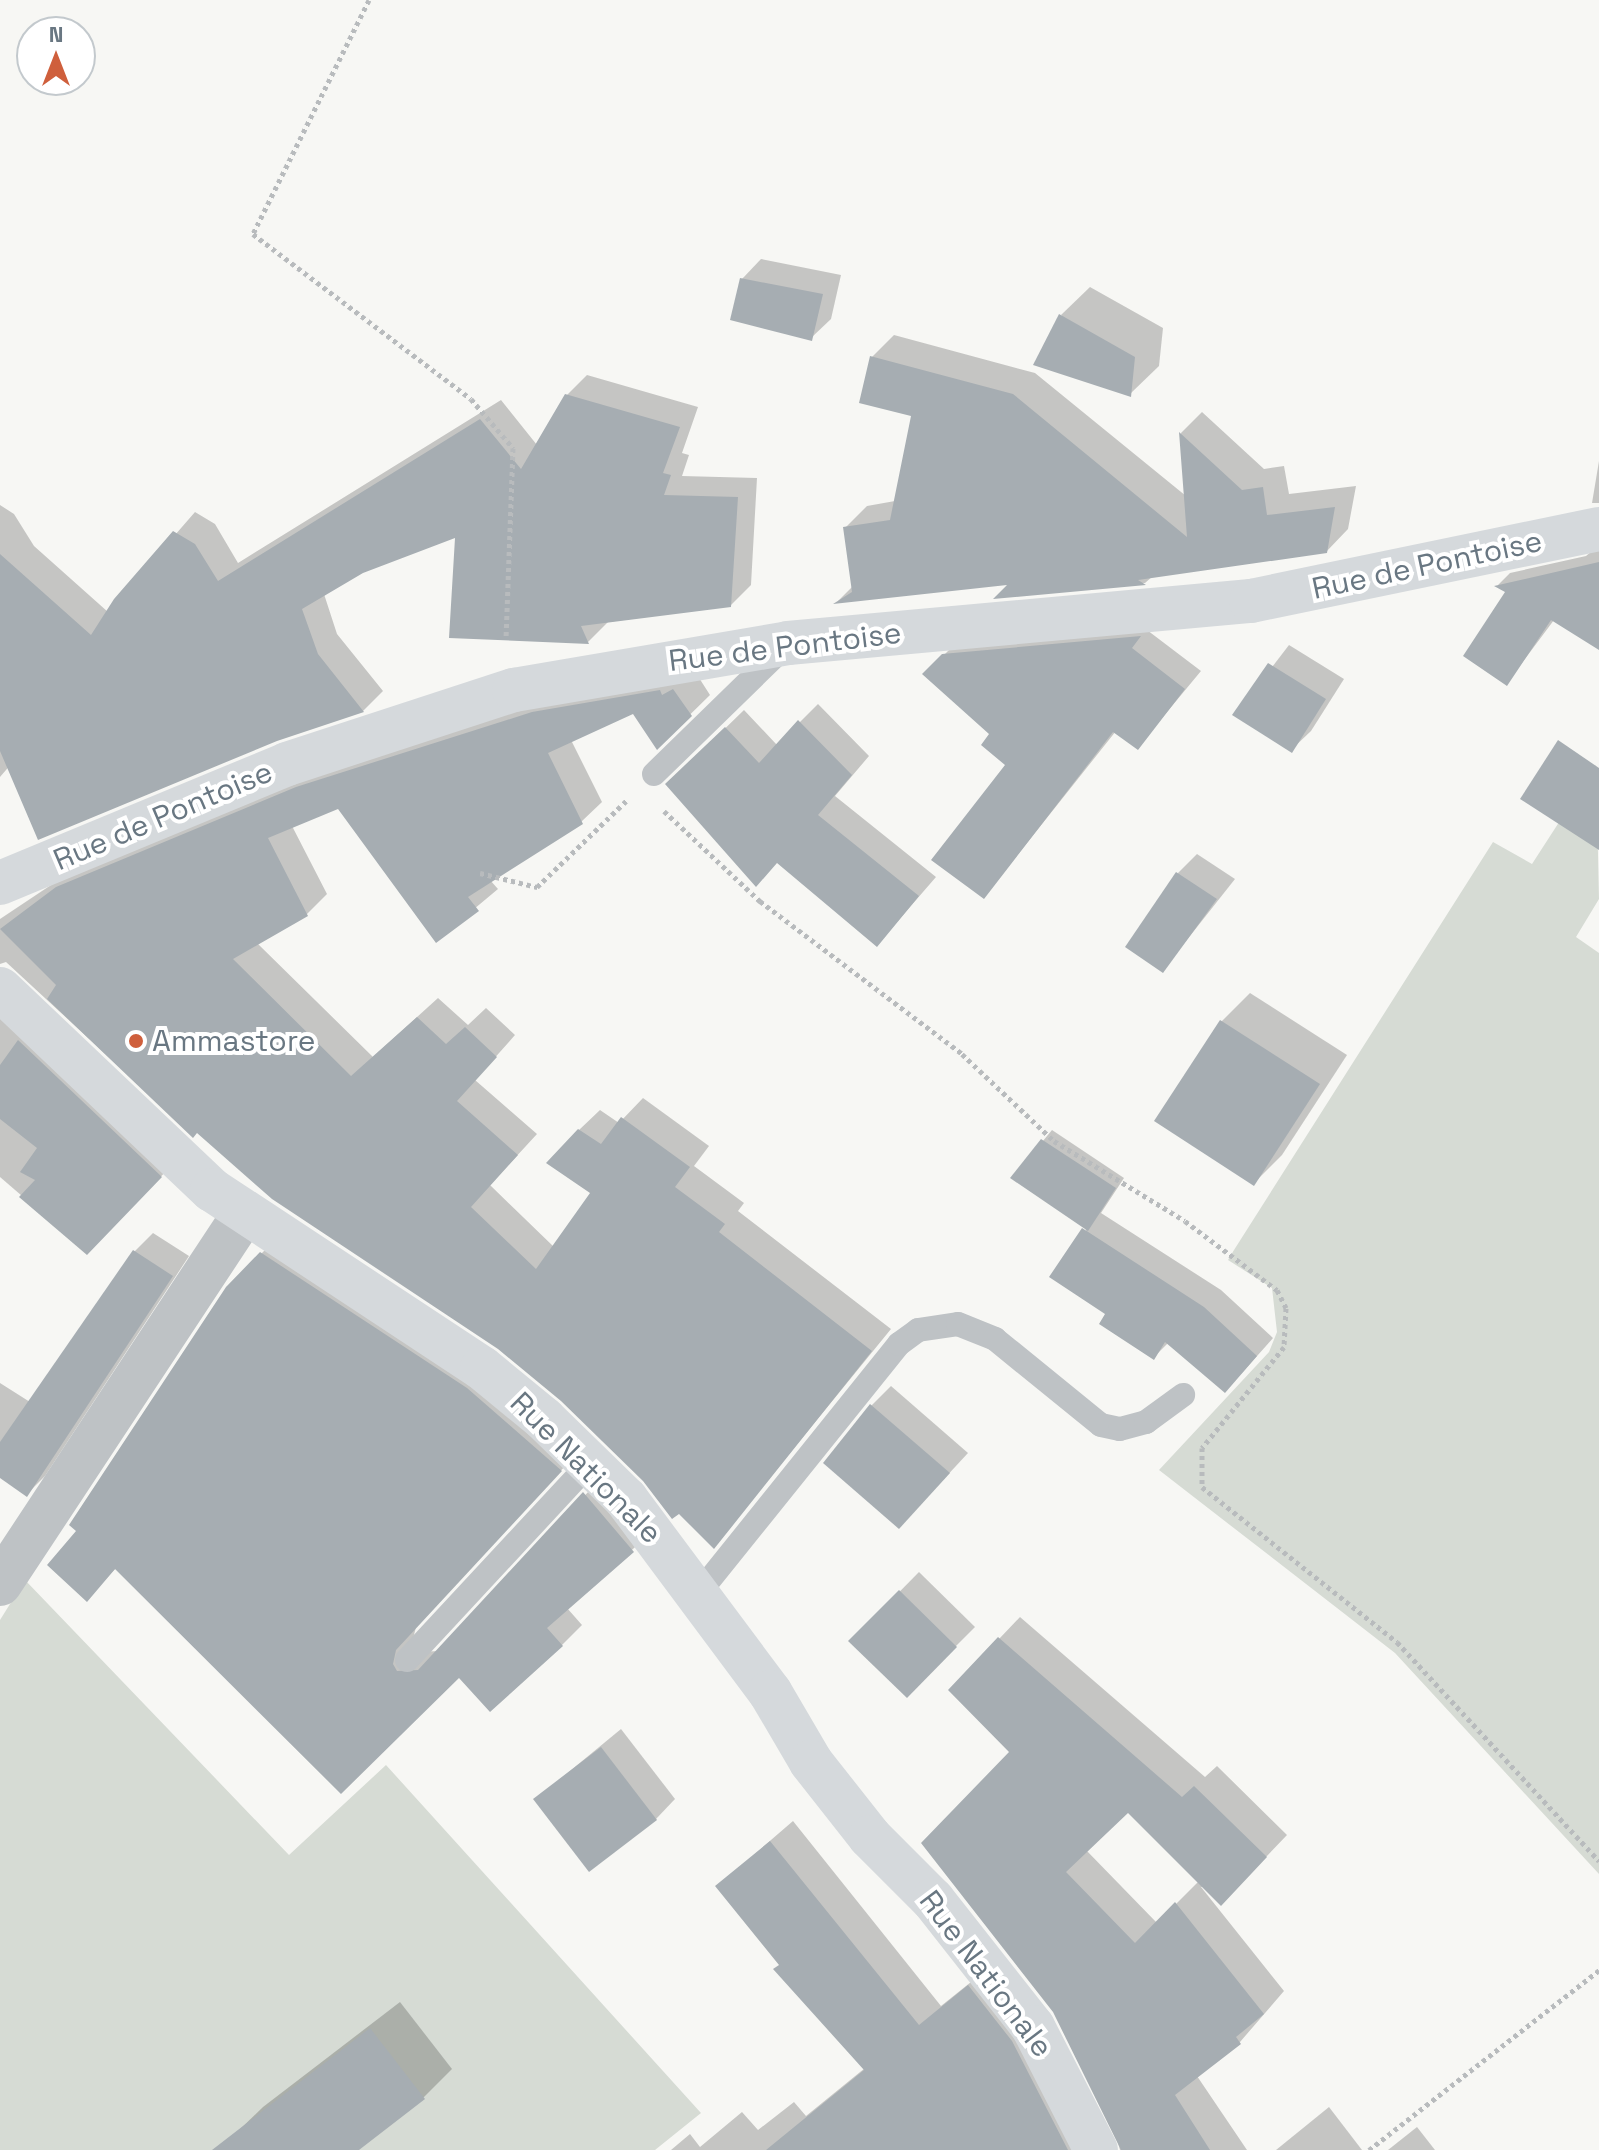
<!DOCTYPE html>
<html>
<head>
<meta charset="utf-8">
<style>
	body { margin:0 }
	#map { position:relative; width:1599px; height:2150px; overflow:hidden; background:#f7f7f4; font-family:"Space Grotesk",sans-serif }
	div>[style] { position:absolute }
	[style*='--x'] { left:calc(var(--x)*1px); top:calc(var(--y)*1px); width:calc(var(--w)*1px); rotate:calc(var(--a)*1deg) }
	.green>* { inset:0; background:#d6dbd4 }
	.shadow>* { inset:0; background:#0003 }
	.building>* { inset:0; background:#a6adb2 }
	.path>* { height:5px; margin-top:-2.5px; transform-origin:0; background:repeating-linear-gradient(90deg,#b8bbbd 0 4px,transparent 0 8px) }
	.lane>* { height:24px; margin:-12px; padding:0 12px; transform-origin:12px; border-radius:12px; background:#bec2c5 }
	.street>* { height:44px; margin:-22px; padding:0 22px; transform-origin:22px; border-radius:22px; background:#bec2c5 }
	.secondary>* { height:44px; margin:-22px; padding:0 22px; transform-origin:22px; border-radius:22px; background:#d5d9dc }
	.dots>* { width:22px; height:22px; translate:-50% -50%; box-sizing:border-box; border:4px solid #fff; border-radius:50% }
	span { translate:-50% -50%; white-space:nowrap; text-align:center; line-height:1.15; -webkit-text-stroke:8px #fff; paint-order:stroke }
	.street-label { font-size:30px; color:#697782 }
	.poi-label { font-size:30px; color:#697782 }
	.left { translate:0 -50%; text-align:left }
	.north { position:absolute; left:16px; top:16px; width:80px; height:80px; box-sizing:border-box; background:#fff; border:2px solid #c3c9cd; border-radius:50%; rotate:0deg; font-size:22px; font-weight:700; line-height:32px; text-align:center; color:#697782 }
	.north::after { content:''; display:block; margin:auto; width:28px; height:36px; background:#cf5f3c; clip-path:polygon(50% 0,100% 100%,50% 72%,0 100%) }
</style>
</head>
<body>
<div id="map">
	<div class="green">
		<i style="clip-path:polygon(1596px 765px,1599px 899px,1576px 937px,1599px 953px,1599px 1874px,1395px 1653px,1159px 1470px,1269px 1352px,1277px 1332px,1272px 1288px,1228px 1260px,1234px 1250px,1493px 842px,1532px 864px)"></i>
		<i style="clip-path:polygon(25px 1580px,289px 1855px,386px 1765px,701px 2113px,655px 2150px,0 2150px,0 1620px)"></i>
	</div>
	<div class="shadow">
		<i style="clip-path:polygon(761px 259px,841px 275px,831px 319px,811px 338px,742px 279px)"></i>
		<i style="clip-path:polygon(1090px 287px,1163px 328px,1159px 366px,1130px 394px,1061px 315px)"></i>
		<i style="clip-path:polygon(894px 335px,1035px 373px,1186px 496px,1181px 433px,1202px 412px,1264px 469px,1284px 466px,1289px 494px,1356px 486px,1348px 529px,1326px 552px,1153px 576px,1145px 583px,998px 597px,1012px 582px,838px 601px,853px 586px,845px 528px,867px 506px,895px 501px,913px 415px,872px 357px)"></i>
		<i style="clip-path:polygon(587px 375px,698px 407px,682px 453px,689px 455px,682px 476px,757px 478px,751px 585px,730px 606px,608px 622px,588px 642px,457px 535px,362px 571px,324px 594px,337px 634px,383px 691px,363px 711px,277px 739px,12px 763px,0 777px,0 505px,14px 514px,34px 546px,108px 612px,195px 512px,215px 524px,238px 563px,501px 400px,537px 445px,567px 395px)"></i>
		<i style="clip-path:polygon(1599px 461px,1599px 503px,1592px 503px)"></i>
		<i style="clip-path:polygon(1599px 545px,1599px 648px,1554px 620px,1507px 683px,1508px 591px,1498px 585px,1510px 573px,1586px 556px)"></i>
		<i style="clip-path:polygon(1147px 630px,1201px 671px,1138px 747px,1116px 731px,984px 897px,1008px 765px,992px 734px,925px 674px,961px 638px)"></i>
		<i style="clip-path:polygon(1289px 645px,1344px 679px,1311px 731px,1291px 750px,1235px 715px)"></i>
		<i style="clip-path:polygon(694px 670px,710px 695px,657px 747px,634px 712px,571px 740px,602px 802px,581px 822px,490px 880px,498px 889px,437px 940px,339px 807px,292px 826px,327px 894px,307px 914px,257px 943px,373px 1057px,438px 998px,468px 1025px,486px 1008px,515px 1035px,475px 1080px,537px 1134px,490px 1185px,554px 1247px,593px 1193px,579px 1130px,600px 1110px,619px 1123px,643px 1098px,709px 1146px,694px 1166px,744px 1203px,738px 1211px,891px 1329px,714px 1546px,561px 1398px,497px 1346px,198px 1130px,193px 1135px,6px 962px,0 964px,0 919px,78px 867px,318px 768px,554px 693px)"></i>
		<i style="clip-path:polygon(818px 704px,869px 756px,835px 796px,936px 877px,877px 945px,778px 862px,668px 784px,744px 710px,777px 745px)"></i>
		<i style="clip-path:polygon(1197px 854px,1235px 879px,1163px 970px,1178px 873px)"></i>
		<i style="clip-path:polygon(0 979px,181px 1156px,87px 1252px,0 1177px)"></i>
		<i style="clip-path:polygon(1250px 993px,1347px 1055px,1282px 1155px,1254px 1183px,1221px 1022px)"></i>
		<i style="clip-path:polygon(1052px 1130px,1124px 1178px,1101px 1213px,1221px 1290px,1273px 1338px,1241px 1374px,1169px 1342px,1154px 1357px,1108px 1313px,1085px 1227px,1013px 1177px)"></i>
		<i style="clip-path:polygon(153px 1233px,189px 1256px,45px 1476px,27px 1494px,0 1476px,0 1383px,30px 1402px,135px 1251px)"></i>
		<i style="clip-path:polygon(282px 1233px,580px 1450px,416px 1627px,412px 1643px,418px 1652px,439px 1651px,605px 1474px,653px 1531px,567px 1608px,582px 1625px,562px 1645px,459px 1676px,341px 1791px,117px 1567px,87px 1599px,79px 1530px,262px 1253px)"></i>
		<i style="clip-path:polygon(891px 1386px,968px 1453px,918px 1507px,871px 1406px)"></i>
		<i style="clip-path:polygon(919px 1572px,975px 1627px,907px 1695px,851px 1641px)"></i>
		<i style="clip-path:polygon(evenodd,1020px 1617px,1205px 1777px,1217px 1766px,1287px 1835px,1242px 1882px,1201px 1887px,1284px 1991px,1240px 2042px,1197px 2076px,1247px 2150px,1120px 2150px,1012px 1752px,999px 1639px,1020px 1617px,1128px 1810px,1199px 1881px,1157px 1923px,1086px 1850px,1128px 1810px)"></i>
		<i style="clip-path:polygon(621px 1729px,675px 1799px,656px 1819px,536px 1799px)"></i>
		<i style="clip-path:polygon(793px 1821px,941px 2006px,991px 1966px,1110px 2150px,671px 2150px,690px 2134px,700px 2147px,742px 2112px,758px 2130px,794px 2102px,806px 2116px,865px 2068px,718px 1886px)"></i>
		<i style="clip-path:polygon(400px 2002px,452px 2069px,424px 2097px,355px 2150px,246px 2150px,234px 2135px,263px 2107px)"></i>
		<i style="clip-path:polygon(1329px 2107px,1362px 2150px,1276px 2150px)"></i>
		<i style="clip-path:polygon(1417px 2127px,1435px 2150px,1388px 2150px)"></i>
	</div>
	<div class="building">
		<i style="clip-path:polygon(740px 278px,823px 294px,812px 341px,730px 320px)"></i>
		<i style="clip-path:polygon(1059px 314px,1135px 357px,1131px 397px,1033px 365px)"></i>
		<i style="clip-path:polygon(870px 356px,1013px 394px,1187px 537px,1179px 432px,1242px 490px,1263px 487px,1267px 515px,1335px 507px,1327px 553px,1138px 580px,1146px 585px,993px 599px,1007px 585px,833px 604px,852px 592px,843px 527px,890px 520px,911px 416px,859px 403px)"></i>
		<i style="clip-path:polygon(565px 394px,680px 427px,663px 473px,671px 475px,664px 495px,738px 497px,731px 607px,581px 626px,589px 644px,449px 638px,455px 538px,363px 573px,302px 609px,318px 654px,364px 712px,277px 741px,38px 840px,0 751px,0 554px,91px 635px,114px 599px,173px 531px,195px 544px,218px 581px,480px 419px,521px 469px)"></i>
		<i style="clip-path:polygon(1599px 562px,1599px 650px,1551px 620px,1507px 686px,1463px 656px,1505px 592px,1494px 586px)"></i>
		<i style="clip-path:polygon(1141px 636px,1132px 648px,1185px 689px,1138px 750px,1113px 732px,984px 899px,931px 860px,1005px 765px,981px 745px,989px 734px,922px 674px,942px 654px)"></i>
		<i style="clip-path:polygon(1268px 663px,1326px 699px,1292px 753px,1232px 715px)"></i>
		<i style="clip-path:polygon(673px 689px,692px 716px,657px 750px,633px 714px,548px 753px,583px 824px,468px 897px,479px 911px,436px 943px,338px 809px,268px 838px,308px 916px,233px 959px,351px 1076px,417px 1017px,446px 1044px,465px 1027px,497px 1057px,457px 1101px,518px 1155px,471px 1207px,536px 1269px,590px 1193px,546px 1163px,578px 1129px,601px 1144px,621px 1117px,690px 1167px,675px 1187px,725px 1224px,719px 1232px,872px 1351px,714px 1549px,679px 1514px,672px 1519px,643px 1481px,561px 1401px,498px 1349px,272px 1199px,197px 1133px,193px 1138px,47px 999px,56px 985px,0 929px,56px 887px,296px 787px,532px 712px,660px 690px,662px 695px)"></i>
		<i style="clip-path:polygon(798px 720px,852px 775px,818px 815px,919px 896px,877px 947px,777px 863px,756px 887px,665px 784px,725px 727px,759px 763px)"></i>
		<i style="clip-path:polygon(1558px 740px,1599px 768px,1599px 850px,1520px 799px)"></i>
		<i style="clip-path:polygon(1176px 872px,1217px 899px,1163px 973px,1125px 947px)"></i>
		<i style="clip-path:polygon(1220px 1020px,1320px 1084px,1254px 1186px,1154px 1121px)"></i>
		<i style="clip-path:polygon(18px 1040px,162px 1177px,87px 1255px,19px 1197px,35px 1180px,20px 1172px,37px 1148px,0 1119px,0 1065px)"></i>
		<i style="clip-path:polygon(1041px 1139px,1116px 1188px,1088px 1231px,1010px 1178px)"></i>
		<i style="clip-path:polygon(1082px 1228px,1204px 1307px,1257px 1356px,1225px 1393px,1165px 1342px,1154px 1360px,1099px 1324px,1105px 1314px,1049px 1277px)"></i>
		<i style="clip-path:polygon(133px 1250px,173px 1276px,27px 1497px,0 1478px,0 1442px)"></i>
		<i style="clip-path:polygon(260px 1252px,467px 1388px,562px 1471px,396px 1650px,393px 1664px,397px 1671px,418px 1670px,583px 1492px,634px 1552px,547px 1628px,563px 1646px,490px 1712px,459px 1678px,341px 1794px,115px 1569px,87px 1602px,47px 1565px,76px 1531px,69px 1525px,226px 1287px)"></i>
		<i style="clip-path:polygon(870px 1404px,950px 1473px,899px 1529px,823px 1463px)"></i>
		<i style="clip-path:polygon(899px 1590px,957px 1647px,907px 1698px,848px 1641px)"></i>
		<i style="clip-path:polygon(998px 1637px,1182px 1797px,1194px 1786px,1267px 1857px,1221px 1906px,1128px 1813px,1066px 1872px,1135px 1943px,1175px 1902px,1264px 2014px,1236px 2037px,1241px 2044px,1175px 2095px,1210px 2150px,1121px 2150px,1053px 2012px,921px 1843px,1009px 1752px,948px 1690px)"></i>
		<i style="clip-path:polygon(601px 1747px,657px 1820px,589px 1872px,533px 1799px)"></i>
		<i style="clip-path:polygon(770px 1841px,919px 2025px,968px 1985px,1012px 2041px,1068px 2150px,766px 2150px,864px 2070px,773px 1969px,779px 1965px,715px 1886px)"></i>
		<i style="clip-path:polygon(370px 2028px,425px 2099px,359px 2150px,212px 2150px)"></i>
	</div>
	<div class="path">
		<i style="--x:369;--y:0;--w:261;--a:116.4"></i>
		<i style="--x:253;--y:234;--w:273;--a:37.1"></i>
		<i style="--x:471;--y:399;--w:65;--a:49.4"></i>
		<i style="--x:513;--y:448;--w:191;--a:92.1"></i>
		<i style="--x:664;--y:811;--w:132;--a:43.2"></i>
		<i style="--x:760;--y:901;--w:253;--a:37.1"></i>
		<i style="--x:962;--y:1054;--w:127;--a:43.4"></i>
		<i style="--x:1054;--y:1141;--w:153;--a:31.4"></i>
		<i style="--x:1185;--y:1221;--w:115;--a:36.9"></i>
		<i style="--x:1277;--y:1290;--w:20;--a:63"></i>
		<i style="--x:1286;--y:1308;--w:39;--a:93"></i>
		<i style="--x:1284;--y:1347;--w:130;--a:129.1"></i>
		<i style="--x:1202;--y:1448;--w:39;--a:90"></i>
		<i style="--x:1202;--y:1487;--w:249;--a:38.5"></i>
		<i style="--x:1397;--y:1642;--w:298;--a:47.3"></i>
		<i style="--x:480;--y:873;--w:59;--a:13.8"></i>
		<i style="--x:537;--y:887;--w:124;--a:-44"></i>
		<i style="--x:1369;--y:2150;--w:292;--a:-38"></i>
	</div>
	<div class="lane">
		<i style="--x:654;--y:774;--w:182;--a:-44.3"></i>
		<i style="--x:698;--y:1594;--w:321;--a:-51.2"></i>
		<i style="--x:899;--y:1344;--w:24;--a:-36"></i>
		<i style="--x:918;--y:1330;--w:40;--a:-8.5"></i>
		<i style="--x:958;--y:1324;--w:40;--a:22"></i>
		<i style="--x:995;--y:1339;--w:136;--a:39.1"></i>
		<i style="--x:1101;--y:1425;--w:19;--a:12"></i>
		<i style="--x:1120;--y:1429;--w:27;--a:-15"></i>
		<i style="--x:1146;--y:1422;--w:46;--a:-36.1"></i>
		<i style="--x:407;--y:1660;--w:269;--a:-47.1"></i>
	</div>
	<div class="street">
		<i style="--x:0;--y:1584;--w:445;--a:-56.6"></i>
	</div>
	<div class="secondary">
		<i style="--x:0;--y:883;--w:311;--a:-22.5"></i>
		<i style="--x:287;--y:764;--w:239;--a:-18.1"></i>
		<i style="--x:514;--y:690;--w:278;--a:-9.7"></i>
		<i style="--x:788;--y:643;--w:465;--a:-5.2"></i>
		<i style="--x:1251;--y:601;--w:355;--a:-11.7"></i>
		<i style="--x:0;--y:989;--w:292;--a:43.5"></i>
		<i style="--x:212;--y:1190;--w:323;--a:33.4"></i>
		<i style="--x:482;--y:1368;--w:80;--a:39.4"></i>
		<i style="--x:544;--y:1419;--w:115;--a:44.3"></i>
		<i style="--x:626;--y:1499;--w:241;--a:53.3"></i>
		<i style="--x:770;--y:1692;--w:81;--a:59.6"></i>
		<i style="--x:811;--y:1762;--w:95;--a:51.8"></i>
		<i style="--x:870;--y:1837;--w:89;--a:45"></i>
		<i style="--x:933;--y:1900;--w:162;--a:51.8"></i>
		<i style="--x:1033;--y:2027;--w:138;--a:62.9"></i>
	</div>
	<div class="dots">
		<i style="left:136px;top:1041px;background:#cf5f3c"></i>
	</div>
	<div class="street-label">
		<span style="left:1427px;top:565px;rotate:-12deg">Rue de Pontoise</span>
		<span style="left:785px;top:647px;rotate:-7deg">Rue de Pontoise</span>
		<span style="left:163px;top:816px;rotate:-23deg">Rue de Pontoise</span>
		<span style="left:586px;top:1468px;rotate:45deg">Rue Nationale</span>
		<span style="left:986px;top:1974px;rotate:53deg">Rue Nationale</span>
	</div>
	<div class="poi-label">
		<span class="left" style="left:152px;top:1041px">Ammastore</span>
	</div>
	<div class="north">N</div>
</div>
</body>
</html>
